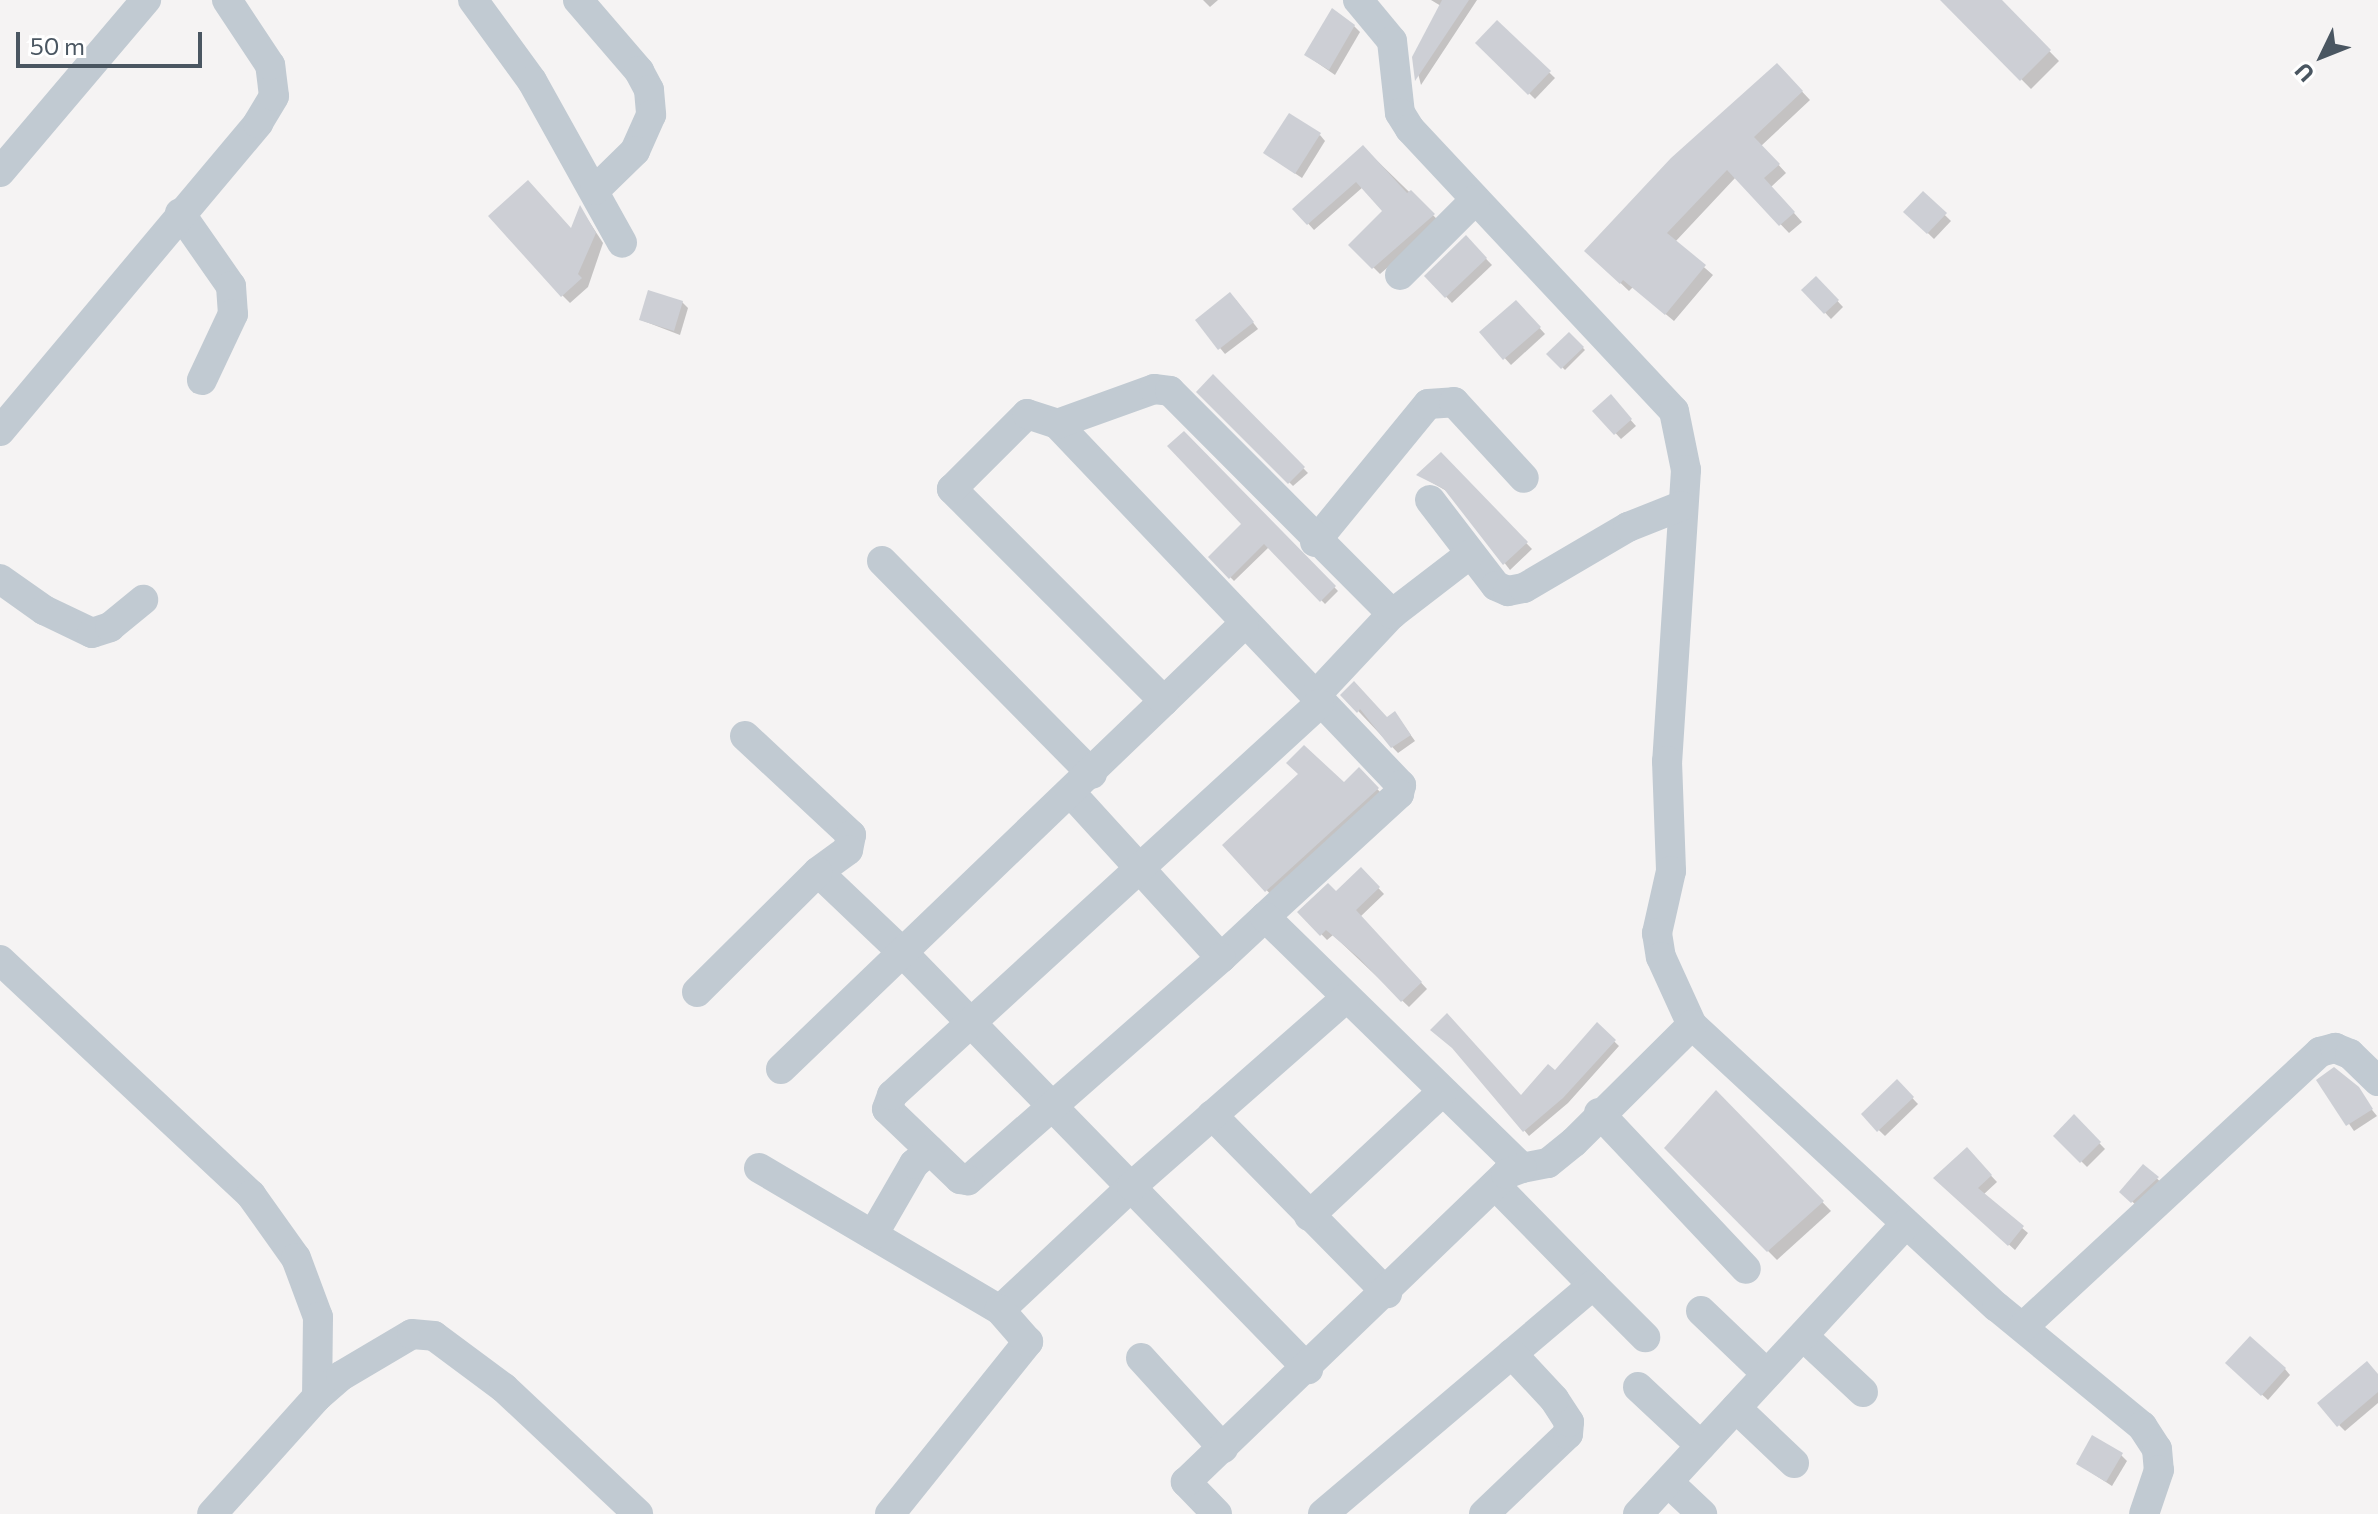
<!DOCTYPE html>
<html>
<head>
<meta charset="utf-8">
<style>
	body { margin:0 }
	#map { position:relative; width:2378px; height:1514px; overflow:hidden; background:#f5f3f3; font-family:Commissioner,sans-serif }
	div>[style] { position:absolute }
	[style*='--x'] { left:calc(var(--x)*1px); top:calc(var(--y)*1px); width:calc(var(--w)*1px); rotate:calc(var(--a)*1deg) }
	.shadow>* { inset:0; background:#0003 }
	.building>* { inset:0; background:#cdcfd5 }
	.street>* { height:30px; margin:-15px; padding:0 15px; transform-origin:15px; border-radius:15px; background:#c1cad2 }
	span { translate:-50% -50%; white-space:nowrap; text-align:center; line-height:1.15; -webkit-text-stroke:6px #fff; paint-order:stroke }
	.north { position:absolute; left:2282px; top:16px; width:80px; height:80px; -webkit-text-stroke:6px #fff; paint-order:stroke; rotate:227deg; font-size:22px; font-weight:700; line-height:32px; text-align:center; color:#4a5661 }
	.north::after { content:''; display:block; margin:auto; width:28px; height:36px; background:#4a5661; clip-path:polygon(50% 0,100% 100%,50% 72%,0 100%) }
	.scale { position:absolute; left:16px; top:32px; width:186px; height:36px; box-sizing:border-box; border:4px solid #4a5661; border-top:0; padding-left:10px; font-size:24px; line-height:28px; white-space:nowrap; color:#4a5661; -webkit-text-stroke:6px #fff; paint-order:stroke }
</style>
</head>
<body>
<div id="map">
	<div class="shadow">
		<i style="clip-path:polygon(1203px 0,1218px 0,1210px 7px)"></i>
		<i style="clip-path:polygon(1431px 0,1477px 0,1421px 85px,1414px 58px,1441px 6px)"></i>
		<i style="clip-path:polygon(1943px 0,1999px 0,2059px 61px,2031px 89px)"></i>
		<i style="clip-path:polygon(1497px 23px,1555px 78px,1535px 99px,1478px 43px)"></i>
		<i style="clip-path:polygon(1354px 26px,1360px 32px,1335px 75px,1306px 55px)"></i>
		<i style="clip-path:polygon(1777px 65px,1810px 100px,1761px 146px,1786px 173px,1771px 187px,1802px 222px,1789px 233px,1736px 177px,1675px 242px,1713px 275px,1674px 321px,1633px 287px,1629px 291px,1587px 251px)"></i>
		<i style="clip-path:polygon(1320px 135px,1325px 141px,1302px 178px,1272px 158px)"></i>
		<i style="clip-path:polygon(1363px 147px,1440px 222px,1380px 274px,1351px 245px,1384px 211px,1363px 187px,1314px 230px,1295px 209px)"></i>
		<i style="clip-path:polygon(1923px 194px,1951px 221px,1934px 239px,1906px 212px)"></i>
		<i style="clip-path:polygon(581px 209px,603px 243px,588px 287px,570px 303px,562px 295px,571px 231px)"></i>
		<i style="clip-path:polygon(1466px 238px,1492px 265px,1452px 303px,1427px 276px)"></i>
		<i style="clip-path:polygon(1816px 278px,1843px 307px,1831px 319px,1804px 290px)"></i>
		<i style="clip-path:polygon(1236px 300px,1258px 329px,1225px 354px,1220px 348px)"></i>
		<i style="clip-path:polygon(682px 302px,688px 308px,680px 335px,641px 320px)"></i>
		<i style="clip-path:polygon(1516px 302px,1545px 334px,1511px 365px,1482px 333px)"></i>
		<i style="clip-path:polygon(1569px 334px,1585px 350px,1565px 370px,1549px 354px)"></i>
		<i style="clip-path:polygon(1213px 377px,1308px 473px,1293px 486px,1199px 392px)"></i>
		<i style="clip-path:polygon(1610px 397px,1636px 426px,1621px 439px,1595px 411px)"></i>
		<i style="clip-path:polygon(1184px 434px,1338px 591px,1325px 604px,1269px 547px,1234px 581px,1211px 557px,1244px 524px)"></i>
		<i style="clip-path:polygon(1441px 455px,1532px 549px,1510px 570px,1450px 493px,1419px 475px)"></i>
		<i style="clip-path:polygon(1343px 695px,1387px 719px,1400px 720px,1415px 741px,1398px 753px)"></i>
		<i style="clip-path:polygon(1359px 770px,1382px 794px,1272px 896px,1225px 845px,1344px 785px)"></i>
		<i style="clip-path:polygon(1361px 870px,1384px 894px,1360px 917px,1427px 989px,1409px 1007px,1333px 935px,1327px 940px,1300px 912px,1336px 894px)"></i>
		<i style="clip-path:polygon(1597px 1025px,1619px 1046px,1568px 1103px,1529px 1136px,1457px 1050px,1522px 1098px,1555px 1072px)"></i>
		<i style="clip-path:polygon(2346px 1078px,2377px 1116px,2354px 1131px,2319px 1080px)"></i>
		<i style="clip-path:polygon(1897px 1082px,1918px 1104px,1885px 1136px,1863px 1115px)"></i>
		<i style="clip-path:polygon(1716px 1092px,1831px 1211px,1777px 1260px,1666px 1148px)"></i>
		<i style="clip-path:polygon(2074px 1117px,2105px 1149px,2087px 1167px,2056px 1136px)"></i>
		<i style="clip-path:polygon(1967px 1150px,1997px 1182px,1983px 1195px,2028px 1233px,2015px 1250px,1936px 1178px)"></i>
		<i style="clip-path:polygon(2144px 1167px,2163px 1184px,2138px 1207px,2122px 1192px)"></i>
		<i style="clip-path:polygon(2227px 1363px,2285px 1369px,2290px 1375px,2268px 1400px)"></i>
		<i style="clip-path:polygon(2378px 1375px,2378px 1403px,2345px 1431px,2339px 1425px)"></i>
		<i style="clip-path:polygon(2121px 1455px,2127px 1461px,2112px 1486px,2078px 1464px)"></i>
	</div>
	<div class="building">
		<i style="clip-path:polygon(1442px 0,1469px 0,1415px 81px,1412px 57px)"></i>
		<i style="clip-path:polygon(1940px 0,2002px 0,2051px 50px,2020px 81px)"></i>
		<i style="clip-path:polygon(1332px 8px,1355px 25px,1329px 70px,1304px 55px)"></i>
		<i style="clip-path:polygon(1497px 20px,1551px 71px,1528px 95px,1475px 43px)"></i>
		<i style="clip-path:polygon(1777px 63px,1803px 91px,1754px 137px,1780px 164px,1764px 178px,1795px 212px,1779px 226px,1727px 170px,1667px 233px,1706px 265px,1665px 315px,1623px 280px,1620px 284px,1584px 251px,1671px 158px)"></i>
		<i style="clip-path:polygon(1289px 113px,1321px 133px,1295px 174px,1263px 153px)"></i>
		<i style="clip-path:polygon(1363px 145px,1407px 193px,1411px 190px,1435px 214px,1372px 269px,1348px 245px,1382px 211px,1356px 182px,1307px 225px,1292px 209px)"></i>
		<i style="clip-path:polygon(528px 180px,571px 228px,580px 205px,596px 233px,578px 274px,582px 278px,561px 297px,488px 216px)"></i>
		<i style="clip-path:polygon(1923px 191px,1947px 213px,1927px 234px,1903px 212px)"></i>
		<i style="clip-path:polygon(1466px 235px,1487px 258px,1445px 298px,1424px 276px)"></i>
		<i style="clip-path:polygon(1816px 276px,1839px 300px,1824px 314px,1801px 290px)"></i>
		<i style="clip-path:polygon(648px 290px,683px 301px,674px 331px,639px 320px)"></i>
		<i style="clip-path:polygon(1230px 292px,1254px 322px,1218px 350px,1195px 320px)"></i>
		<i style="clip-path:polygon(1516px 300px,1541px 327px,1503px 360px,1479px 332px)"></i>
		<i style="clip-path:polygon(1569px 332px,1584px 347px,1561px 369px,1546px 354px)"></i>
		<i style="clip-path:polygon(1213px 374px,1305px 467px,1288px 484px,1196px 392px)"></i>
		<i style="clip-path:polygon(1611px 394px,1632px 419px,1614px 435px,1592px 411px)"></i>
		<i style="clip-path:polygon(1184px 431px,1336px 586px,1320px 602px,1264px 544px,1229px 579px,1208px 557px,1241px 524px,1167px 446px)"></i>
		<i style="clip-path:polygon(1441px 452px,1528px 542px,1503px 565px,1444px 489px,1416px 475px)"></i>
		<i style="clip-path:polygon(1354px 681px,1387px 717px,1395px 711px,1411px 735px,1391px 748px,1360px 709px,1357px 713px,1340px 695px)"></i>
		<i style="clip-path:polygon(1304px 745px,1344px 782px,1359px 767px,1379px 788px,1265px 892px,1222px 845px,1298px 774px,1286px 763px)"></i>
		<i style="clip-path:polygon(1361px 867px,1380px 887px,1356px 910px,1422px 982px,1401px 1002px,1359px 958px,1326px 930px,1320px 936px,1297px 912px,1328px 883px,1336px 891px)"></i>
		<i style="clip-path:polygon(1447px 1013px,1521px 1095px,1548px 1064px,1555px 1070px,1597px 1022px,1616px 1040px,1563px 1098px,1523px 1132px,1452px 1048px,1430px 1030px)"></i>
		<i style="clip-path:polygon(2334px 1067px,2359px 1087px,2373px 1109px,2346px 1126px,2316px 1080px)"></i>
		<i style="clip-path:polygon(1897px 1079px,1914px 1097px,1877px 1132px,1861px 1114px)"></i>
		<i style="clip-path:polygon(1716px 1090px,1824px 1201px,1767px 1252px,1664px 1148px)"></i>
		<i style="clip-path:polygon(2074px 1114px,2101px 1142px,2080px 1163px,2053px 1136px)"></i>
		<i style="clip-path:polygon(1967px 1147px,1992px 1175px,1978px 1188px,2024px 1226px,2008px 1246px,1933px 1178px)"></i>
		<i style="clip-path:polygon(2143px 1164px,2159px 1177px,2131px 1203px,2119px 1192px)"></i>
		<i style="clip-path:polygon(2250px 1336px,2286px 1368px,2261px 1396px,2225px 1363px)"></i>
		<i style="clip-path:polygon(2367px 1361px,2378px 1374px,2378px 1392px,2337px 1427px,2317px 1403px)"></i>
		<i style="clip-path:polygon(2092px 1435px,2123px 1453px,2106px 1482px,2076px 1464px)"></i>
	</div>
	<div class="street">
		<i style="--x:473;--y:0;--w:100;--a:53.9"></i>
		<i style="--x:532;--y:81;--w:185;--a:60.9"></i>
		<i style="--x:578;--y:0;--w:94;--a:49.3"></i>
		<i style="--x:639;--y:71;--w:21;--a:62"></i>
		<i style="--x:649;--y:90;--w:25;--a:85"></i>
		<i style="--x:651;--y:115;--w:39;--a:114"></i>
		<i style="--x:635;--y:151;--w:56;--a:135.7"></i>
		<i style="--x:1358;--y:0;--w:53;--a:50.3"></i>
		<i style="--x:1392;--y:41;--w:72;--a:83.7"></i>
		<i style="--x:1400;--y:113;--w:19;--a:58"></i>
		<i style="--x:1410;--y:129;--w:386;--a:46.9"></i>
		<i style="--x:1674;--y:411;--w:60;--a:78.5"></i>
		<i style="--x:1686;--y:470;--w:292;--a:93.7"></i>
		<i style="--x:1667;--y:761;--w:110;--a:87.9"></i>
		<i style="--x:1671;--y:871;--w:64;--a:102.7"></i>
		<i style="--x:1657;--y:933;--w:24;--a:81"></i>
		<i style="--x:1661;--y:957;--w:75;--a:65.5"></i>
		<i style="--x:1692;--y:1025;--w:415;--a:42.8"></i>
		<i style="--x:1997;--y:1307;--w:188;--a:39.4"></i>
		<i style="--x:2142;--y:1426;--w:27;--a:57"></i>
		<i style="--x:2157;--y:1449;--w:21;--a:85"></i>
		<i style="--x:2159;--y:1470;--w:46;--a:108.8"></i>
		<i style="--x:0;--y:172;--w:226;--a:-49.7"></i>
		<i style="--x:180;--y:213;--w:89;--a:55.1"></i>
		<i style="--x:231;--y:286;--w:28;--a:86"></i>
		<i style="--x:233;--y:314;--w:73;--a:115.2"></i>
		<i style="--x:1400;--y:275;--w:106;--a:-45"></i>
		<i style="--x:1057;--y:424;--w:499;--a:46.4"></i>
		<i style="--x:1401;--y:785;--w:9;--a:103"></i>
		<i style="--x:1399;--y:794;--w:182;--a:137.5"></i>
		<i style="--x:0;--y:431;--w:402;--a:-50"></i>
		<i style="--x:258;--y:123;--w:31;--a:-59"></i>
		<i style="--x:274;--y:96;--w:31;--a:-97"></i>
		<i style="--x:270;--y:65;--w:78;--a:-123.5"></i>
		<i style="--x:1430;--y:500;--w:108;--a:52.5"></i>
		<i style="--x:1496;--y:586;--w:13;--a:23"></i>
		<i style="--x:1508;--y:591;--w:16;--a:-11"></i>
		<i style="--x:1524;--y:588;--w:121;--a:-30.4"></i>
		<i style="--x:1628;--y:527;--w:57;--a:-21.6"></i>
		<i style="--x:1315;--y:542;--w:178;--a:-50.7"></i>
		<i style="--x:1428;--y:404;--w:26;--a:-4"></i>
		<i style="--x:1454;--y:402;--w:103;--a:47.4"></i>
		<i style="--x:882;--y:561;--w:299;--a:45.4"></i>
		<i style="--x:0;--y:579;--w:54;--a:35.2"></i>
		<i style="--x:44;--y:610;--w:53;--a:25.6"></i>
		<i style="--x:92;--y:633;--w:19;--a:-18"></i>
		<i style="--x:110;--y:627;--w:43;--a:-39.3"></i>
		<i style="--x:1315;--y:696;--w:112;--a:-46.8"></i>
		<i style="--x:1164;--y:701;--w:111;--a:-43.9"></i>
		<i style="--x:745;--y:736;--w:145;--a:43"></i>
		<i style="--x:851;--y:835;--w:15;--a:101"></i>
		<i style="--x:848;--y:850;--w:37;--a:144"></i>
		<i style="--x:818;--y:872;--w:117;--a:43.6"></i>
		<i style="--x:903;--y:953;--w:581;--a:45.77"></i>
		<i style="--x:1071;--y:793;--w:223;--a:47.7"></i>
		<i style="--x:1221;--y:958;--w:60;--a:-43"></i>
		<i style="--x:1265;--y:917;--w:359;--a:44.3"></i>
		<i style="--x:1522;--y:1168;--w:26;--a:-11"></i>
		<i style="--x:1548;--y:1163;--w:33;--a:-39"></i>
		<i style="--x:1574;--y:1142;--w:166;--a:-44.8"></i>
		<i style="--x:1221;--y:958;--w:337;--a:138.7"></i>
		<i style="--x:968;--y:1180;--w:8;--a:-173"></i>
		<i style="--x:960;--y:1179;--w:101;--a:-136.2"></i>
		<i style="--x:887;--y:1109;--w:15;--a:-70"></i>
		<i style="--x:892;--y:1095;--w:579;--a:-42.48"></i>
		<i style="--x:0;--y:960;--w:344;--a:43.1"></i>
		<i style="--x:251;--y:1195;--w:77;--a:54.5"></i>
		<i style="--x:296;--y:1258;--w:63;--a:69.6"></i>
		<i style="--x:318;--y:1317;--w:80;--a:90.7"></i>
		<i style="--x:317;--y:1397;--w:157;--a:131.9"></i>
		<i style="--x:697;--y:992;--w:170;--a:-44.8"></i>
		<i style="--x:781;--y:1069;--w:531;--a:-43.86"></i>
		<i style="--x:1164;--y:701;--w:300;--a:-135"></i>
		<i style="--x:952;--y:489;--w:106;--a:-45"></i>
		<i style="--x:1027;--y:414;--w:32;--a:18"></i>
		<i style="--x:1057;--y:424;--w:103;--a:-19.8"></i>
		<i style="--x:1154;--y:389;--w:16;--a:7"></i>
		<i style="--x:1170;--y:391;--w:315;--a:45.1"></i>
		<i style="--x:1392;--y:614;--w:97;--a:-37.5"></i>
		<i style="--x:1599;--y:1113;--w:214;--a:46.7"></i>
		<i style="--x:1212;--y:1115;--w:250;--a:45.5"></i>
		<i style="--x:759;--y:1168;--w:280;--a:30.5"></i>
		<i style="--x:1000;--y:1310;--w:181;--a:-43.2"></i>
		<i style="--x:1132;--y:1186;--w:285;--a:-41.3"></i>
		<i style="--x:1495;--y:1185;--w:140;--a:45.6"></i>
		<i style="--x:1309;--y:1216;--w:182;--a:-43"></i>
		<i style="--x:873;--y:1235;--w:82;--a:-60"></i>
		<i style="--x:914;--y:1164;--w:21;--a:-41"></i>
		<i style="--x:1701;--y:1311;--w:91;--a:43.7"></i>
		<i style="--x:2023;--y:1327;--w:405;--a:-42.8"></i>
		<i style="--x:2320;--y:1052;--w:16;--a:-15"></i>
		<i style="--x:2335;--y:1048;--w:16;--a:22"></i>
		<i style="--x:2350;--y:1054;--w:39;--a:44"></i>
		<i style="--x:1803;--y:1336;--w:82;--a:43"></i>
		<i style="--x:1141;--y:1358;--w:122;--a:47.7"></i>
		<i style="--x:1638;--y:1387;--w:86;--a:43.1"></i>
		<i style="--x:317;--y:1397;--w:32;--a:-41"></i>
		<i style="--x:341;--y:1376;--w:82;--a:-30.6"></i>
		<i style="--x:412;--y:1334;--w:22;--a:5"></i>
		<i style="--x:434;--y:1336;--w:87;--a:36.6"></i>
		<i style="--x:504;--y:1388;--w:184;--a:43.2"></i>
		<i style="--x:1736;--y:1408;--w:80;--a:43.5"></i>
		<i style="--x:1668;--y:1482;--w:47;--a:43.3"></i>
		<i style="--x:890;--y:1514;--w:221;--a:-51.3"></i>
		<i style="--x:1028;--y:1342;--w:43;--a:-131.2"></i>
		<i style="--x:1217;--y:1514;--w:45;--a:-134.1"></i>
		<i style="--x:1186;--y:1482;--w:444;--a:-43.9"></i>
		<i style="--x:1506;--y:1174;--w:17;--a:-21"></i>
		<i style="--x:1323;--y:1514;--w:354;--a:-40.3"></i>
		<i style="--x:1593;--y:1285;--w:74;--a:45"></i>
		<i style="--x:1484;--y:1514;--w:116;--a:-43.6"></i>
		<i style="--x:1568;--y:1434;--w:12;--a:-85"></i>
		<i style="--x:1569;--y:1422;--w:27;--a:-123"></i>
		<i style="--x:1554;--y:1399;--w:62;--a:-133"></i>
		<i style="--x:1638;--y:1514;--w:395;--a:-47.3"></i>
	</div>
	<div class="north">U</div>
	<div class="scale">50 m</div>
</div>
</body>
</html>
